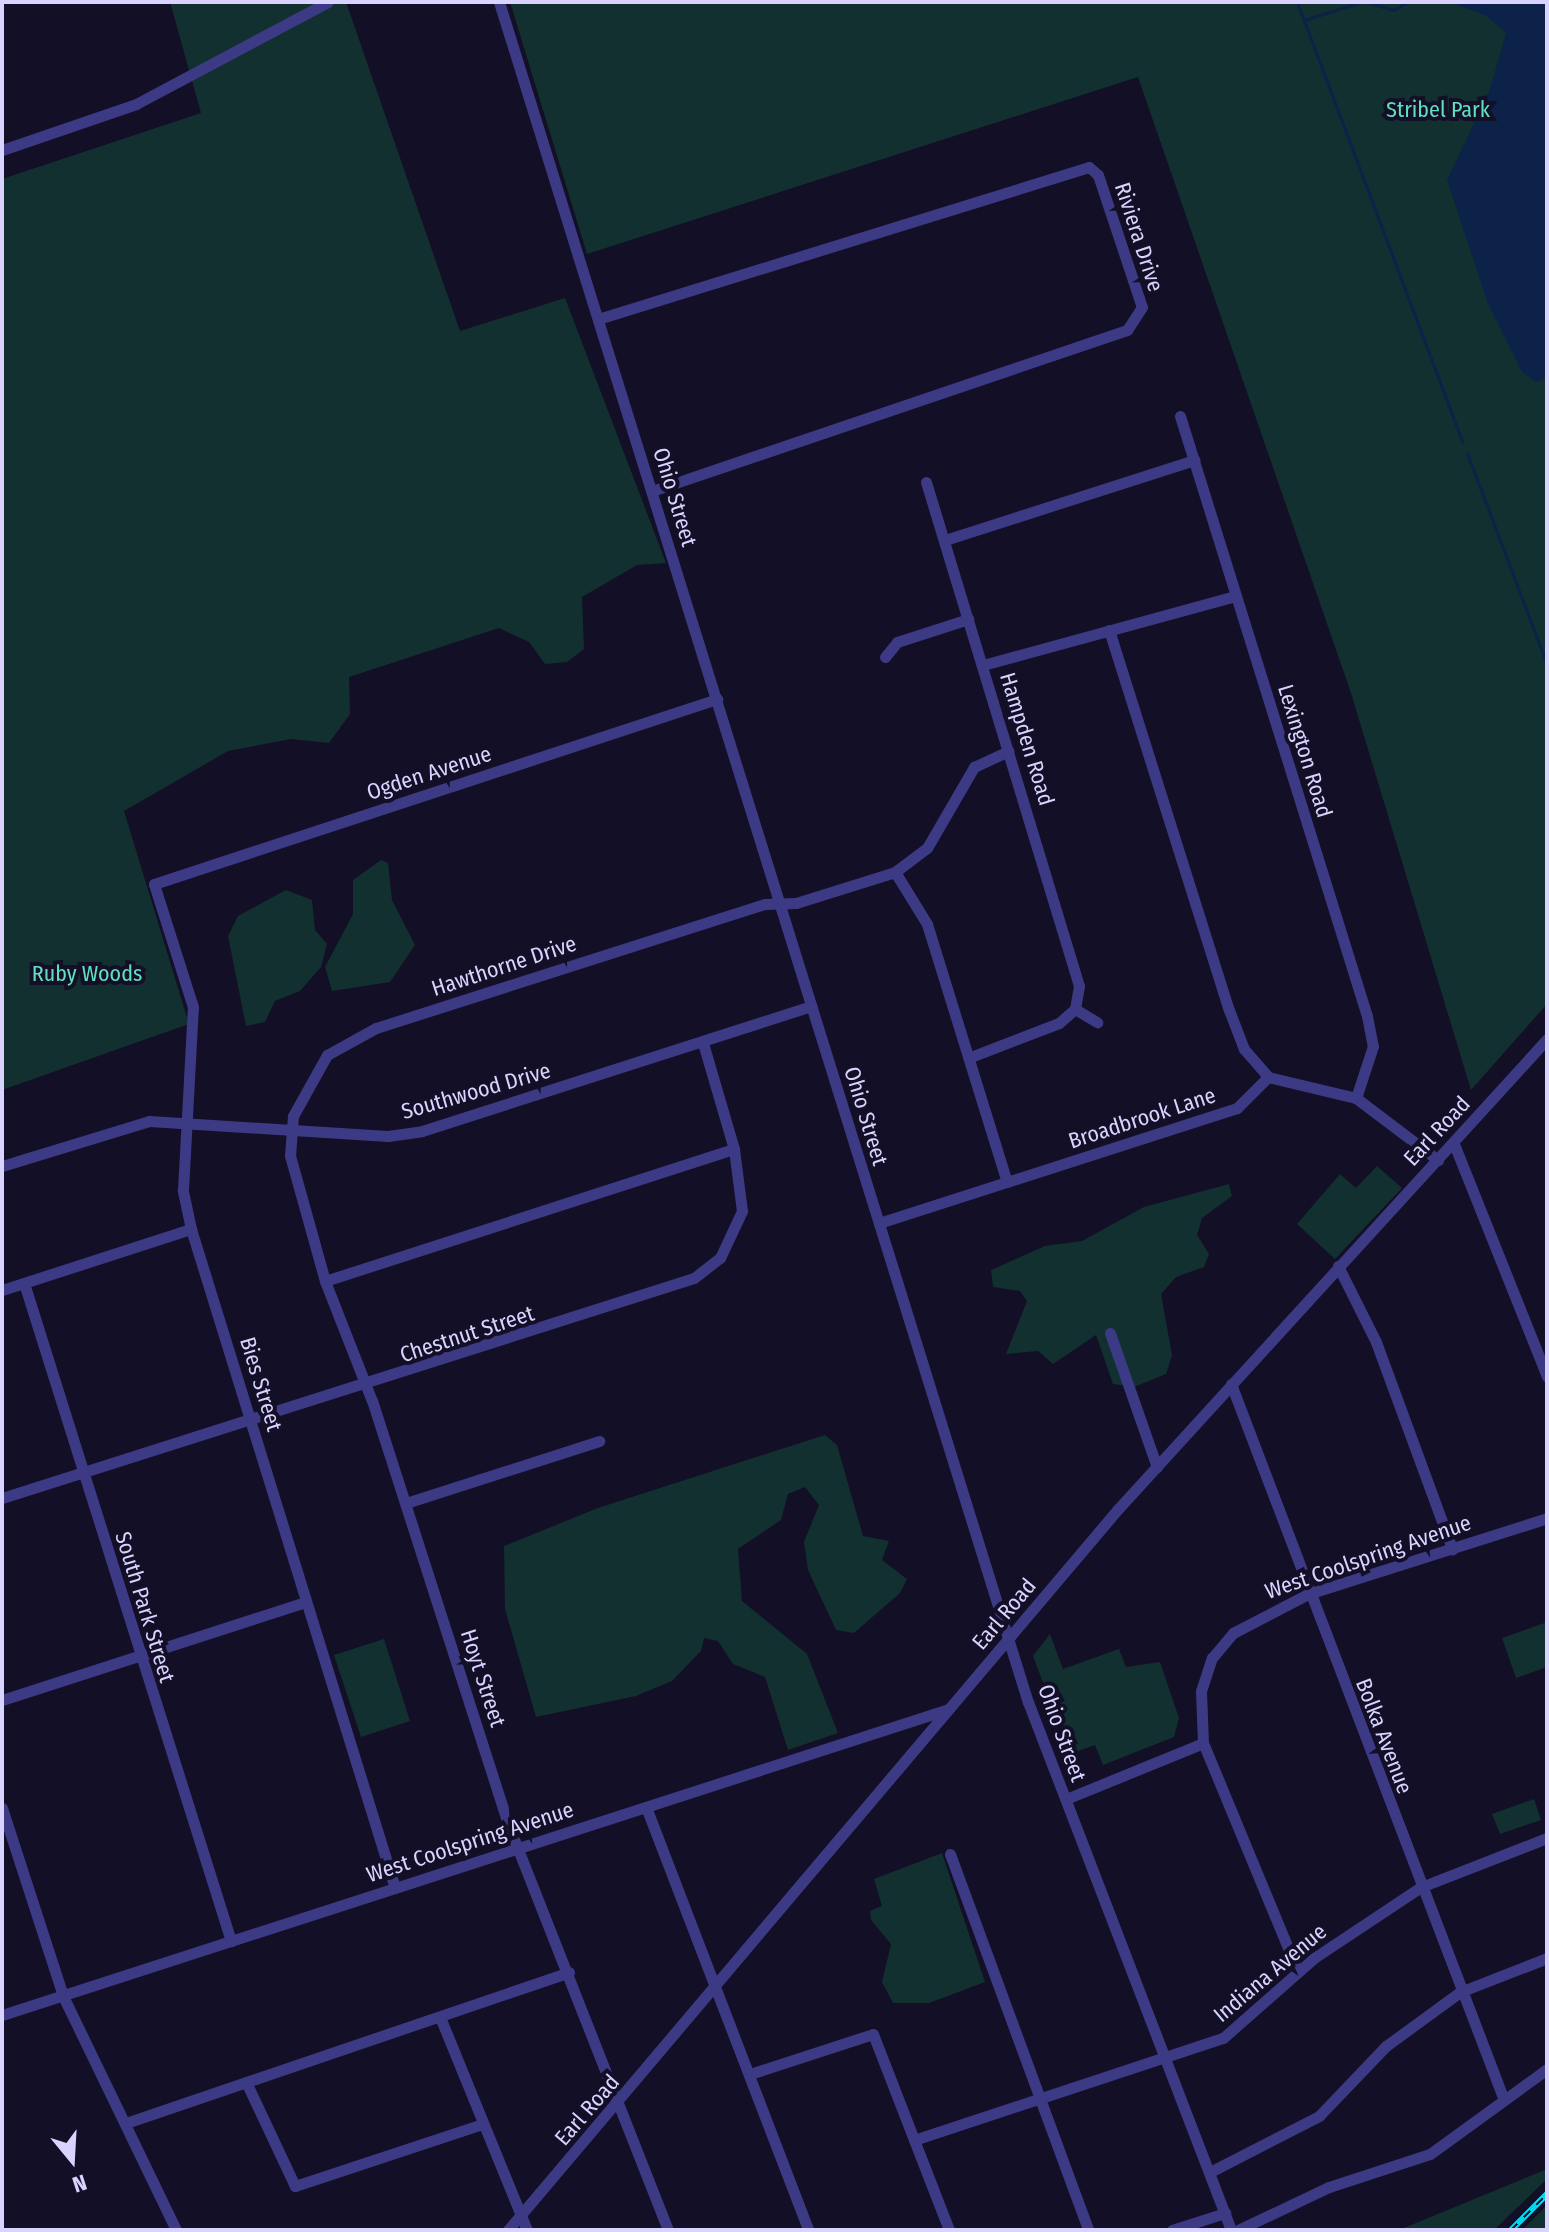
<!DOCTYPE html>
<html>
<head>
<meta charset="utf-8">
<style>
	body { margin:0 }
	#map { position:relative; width:1549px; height:2232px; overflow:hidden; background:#130f26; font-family:"Fira Sans Condensed",sans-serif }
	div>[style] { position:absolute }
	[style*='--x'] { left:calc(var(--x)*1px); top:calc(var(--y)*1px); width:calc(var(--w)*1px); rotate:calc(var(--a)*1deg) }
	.green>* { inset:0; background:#12302f }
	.water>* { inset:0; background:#0c2248 }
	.stream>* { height:3px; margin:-1.5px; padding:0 1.5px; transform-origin:1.5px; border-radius:1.5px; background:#0c2248 }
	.minor>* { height:11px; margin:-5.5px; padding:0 5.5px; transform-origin:5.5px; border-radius:5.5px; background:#3d3a85 }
	.rail>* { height:6px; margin-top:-3px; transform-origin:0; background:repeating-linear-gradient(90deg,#130f26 0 9px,#00e5ff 0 18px); box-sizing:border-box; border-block:2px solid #00e5ff }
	span { translate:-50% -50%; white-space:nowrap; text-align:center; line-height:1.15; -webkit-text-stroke:8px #130f26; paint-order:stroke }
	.park-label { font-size:22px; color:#5fe0c0 }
	.street-label { font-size:22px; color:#d9d4ff }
	.frame { position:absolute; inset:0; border:4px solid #d9d4ff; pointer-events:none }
	.north { position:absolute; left:32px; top:2120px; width:80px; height:80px; -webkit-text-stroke:6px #130f26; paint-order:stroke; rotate:162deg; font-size:22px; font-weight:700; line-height:32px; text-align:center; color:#d9d4ff }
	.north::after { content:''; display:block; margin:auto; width:28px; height:36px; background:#d9d4ff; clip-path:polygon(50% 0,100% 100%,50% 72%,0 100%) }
</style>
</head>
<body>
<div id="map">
	<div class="green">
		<i style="clip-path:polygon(170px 2px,346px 2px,460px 331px,565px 298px,666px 563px,637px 565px,582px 597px,584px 649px,567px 662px,545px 664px,529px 642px,499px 628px,349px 677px,350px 714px,329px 743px,291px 739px,228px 751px,124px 811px,189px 1024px,2px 1090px,2px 179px,201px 113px)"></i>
		<i style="clip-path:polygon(510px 2px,1547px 2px,1547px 1004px,1471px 1090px,1351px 693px,1138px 77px,587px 254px)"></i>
		<i style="clip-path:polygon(381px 860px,388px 863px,392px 900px,415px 945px,390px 982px,332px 991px,325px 967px,353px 914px,353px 880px)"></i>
		<i style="clip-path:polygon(286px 890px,312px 900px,315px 930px,327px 944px,321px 967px,300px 991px,275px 1001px,265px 1022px,246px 1026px,228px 936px,238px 916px)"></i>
		<i style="clip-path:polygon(1377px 1166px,1402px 1188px,1335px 1259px,1297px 1224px,1340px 1174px,1356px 1188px)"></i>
		<i style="clip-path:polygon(1229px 1184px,1232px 1196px,1202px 1218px,1197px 1235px,1209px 1254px,1204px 1267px,1176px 1277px,1161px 1294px,1172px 1355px,1166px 1374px,1134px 1387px,1113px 1384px,1096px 1335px,1053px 1364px,1038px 1351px,1006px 1354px,1027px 1301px,1020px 1291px,993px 1287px,991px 1270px,1045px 1246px,1082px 1241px,1144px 1207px)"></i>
		<i style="clip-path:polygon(825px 1435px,837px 1445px,863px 1536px,889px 1541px,882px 1560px,907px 1579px,900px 1593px,854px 1633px,836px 1630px,808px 1570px,804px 1542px,819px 1505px,805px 1487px,788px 1494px,781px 1520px,738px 1549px,742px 1601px,807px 1654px,838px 1733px,788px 1750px,765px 1677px,733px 1664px,718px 1641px,704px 1638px,701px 1651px,672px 1681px,636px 1696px,536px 1717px,505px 1609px,504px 1546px,598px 1508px)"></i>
		<i style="clip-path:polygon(1547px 1622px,1547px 1667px,1516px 1678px,1502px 1638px)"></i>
		<i style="clip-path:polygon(1050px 1634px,1063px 1669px,1119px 1649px,1126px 1667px,1160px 1662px,1179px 1718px,1174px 1737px,1103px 1765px,1095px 1745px,1070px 1754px,1033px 1656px)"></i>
		<i style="clip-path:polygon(384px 1639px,410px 1721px,361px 1737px,334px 1655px)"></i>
		<i style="clip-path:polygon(1534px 1799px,1541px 1820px,1500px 1834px,1492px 1814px)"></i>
		<i style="clip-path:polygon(942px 1853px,985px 1982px,929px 2003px,893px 2003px,882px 1982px,891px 1944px,871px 1920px,870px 1911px,882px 1906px,874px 1879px)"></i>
		<i style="clip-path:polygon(1547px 2169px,1547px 2179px,1494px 2230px,1399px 2230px)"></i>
		<i style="clip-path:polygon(1547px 2205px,1547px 2230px,1522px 2230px)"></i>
	</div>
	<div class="water">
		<i style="clip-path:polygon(1450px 2px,1547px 2px,1547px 378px,1536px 382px,1522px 372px,1488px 304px,1447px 180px,1489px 92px,1506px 33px,1487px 16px)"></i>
	</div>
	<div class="stream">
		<i style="--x:1297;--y:2;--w:471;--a:69.4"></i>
		<i style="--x:1366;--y:2;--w:29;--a:16"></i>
		<i style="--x:1394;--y:10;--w:15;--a:-32"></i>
		<i style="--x:1304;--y:20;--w:60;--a:-17.5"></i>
		<i style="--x:1467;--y:453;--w:227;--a:69.3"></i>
	</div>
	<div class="minor">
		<i style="--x:499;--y:2;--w:1780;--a:72.72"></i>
		<i style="--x:1028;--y:1702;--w:566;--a:68.97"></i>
		<i style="--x:2;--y:150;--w:142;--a:-18.9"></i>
		<i style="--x:136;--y:104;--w:217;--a:-28"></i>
		<i style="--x:598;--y:319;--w:514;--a:-17.2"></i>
		<i style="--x:1089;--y:167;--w:12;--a:42"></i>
		<i style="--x:1098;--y:175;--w:139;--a:71.6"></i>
		<i style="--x:1142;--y:307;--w:27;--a:123"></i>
		<i style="--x:1127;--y:330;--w:502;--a:161.28"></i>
		<i style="--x:1180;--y:416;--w:628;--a:72.69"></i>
		<i style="--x:1367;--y:1016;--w:31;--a:79"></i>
		<i style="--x:1373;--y:1046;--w:55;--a:108.1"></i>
		<i style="--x:926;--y:482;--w:527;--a:73.11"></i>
		<i style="--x:1079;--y:986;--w:23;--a:100"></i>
		<i style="--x:1075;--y:1009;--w:21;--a:139"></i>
		<i style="--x:1059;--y:1023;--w:97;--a:159"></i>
		<i style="--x:945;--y:540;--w:262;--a:-17.8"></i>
		<i style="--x:1109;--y:630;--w:398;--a:72.5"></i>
		<i style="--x:1229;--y:1010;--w:42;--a:69"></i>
		<i style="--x:1244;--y:1049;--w:37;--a:49"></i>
		<i style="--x:885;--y:657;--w:19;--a:-51"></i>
		<i style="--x:897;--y:642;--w:75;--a:-17.9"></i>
		<i style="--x:983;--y:665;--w:262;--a:-15.3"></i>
		<i style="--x:895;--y:872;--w:61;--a:58.4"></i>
		<i style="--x:927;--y:924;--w:270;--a:72.8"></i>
		<i style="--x:1075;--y:1009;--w:26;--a:31"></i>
		<i style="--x:1454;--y:1144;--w:251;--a:68.2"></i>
		<i style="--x:2;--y:1166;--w:154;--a:-17"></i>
		<i style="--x:149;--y:1121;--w:239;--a:3.6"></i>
		<i style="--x:388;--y:1136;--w:34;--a:-8"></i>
		<i style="--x:422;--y:1131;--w:409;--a:-17.8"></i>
		<i style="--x:879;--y:1223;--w:376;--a:-17.8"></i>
		<i style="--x:1237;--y:1108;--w:44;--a:-45"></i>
		<i style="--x:1268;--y:1077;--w:90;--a:13.4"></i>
		<i style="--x:1356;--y:1098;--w:103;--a:37.1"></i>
		<i style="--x:1338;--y:1266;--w:85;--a:63.4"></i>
		<i style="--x:1376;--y:1342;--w:221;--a:69.8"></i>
		<i style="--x:325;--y:1281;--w:430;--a:-17.9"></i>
		<i style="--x:24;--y:1283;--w:690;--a:72.54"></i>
		<i style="--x:2;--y:1290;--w:199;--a:-17.9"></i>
		<i style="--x:1110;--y:1333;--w:142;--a:70.7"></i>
		<i style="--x:1231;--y:1384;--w:766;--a:69.13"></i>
		<i style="--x:2;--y:1498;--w:726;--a:-17.64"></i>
		<i style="--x:694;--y:1278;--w:33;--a:-38"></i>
		<i style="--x:720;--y:1258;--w:52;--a:-64.9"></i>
		<i style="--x:742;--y:1211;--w:63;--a:-97.4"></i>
		<i style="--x:734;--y:1149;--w:110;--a:-106.3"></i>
		<i style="--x:406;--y:1503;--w:203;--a:-17.8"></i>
		<i style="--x:2;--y:1700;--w:318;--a:-17.9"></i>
		<i style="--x:1066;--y:1799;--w:148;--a:-22.2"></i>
		<i style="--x:646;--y:1807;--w:453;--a:69"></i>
		<i style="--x:2;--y:1808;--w:198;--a:72"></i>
		<i style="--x:63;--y:1996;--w:260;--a:64.2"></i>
		<i style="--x:950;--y:1854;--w:401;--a:69.8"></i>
		<i style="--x:395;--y:1888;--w:690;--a:-107.2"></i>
		<i style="--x:191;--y:1229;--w:40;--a:-102"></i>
		<i style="--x:183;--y:1190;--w:183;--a:-86.9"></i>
		<i style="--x:193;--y:1007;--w:129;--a:-107.6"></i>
		<i style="--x:154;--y:884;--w:593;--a:-18.19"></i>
		<i style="--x:1298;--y:1972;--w:248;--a:-112.5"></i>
		<i style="--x:1203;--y:1743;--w:52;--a:-92.2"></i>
		<i style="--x:1201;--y:1691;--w:35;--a:-72"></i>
		<i style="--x:1212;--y:1658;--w:33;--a:-50"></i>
		<i style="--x:1233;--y:1633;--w:85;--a:-27.5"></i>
		<i style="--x:1308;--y:1594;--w:251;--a:-17.6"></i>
		<i style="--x:2;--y:2015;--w:995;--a:-17.91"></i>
		<i style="--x:440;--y:2017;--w:230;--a:67.8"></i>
		<i style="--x:750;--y:2074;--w:129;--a:-18"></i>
		<i style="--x:873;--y:2034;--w:210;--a:68.8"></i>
		<i style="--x:246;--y:2082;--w:115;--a:64.8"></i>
		<i style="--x:295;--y:2186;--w:197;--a:-18.3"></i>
		<i style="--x:126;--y:2123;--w:468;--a:-18.8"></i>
		<i style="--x:914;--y:2140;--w:325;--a:-18.3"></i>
		<i style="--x:1223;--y:2038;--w:121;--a:-41.3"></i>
		<i style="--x:1314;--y:1958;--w:128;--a:-33.6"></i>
		<i style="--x:1421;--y:1887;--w:135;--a:-21.3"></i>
		<i style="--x:1210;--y:2172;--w:123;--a:-27.2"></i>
		<i style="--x:1319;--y:2116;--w:97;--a:-46.3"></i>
		<i style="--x:1386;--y:2046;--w:92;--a:-36.1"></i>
		<i style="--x:1460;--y:1992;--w:93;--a:-21.3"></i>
		<i style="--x:508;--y:2230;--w:944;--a:-49.77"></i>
		<i style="--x:1118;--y:1509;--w:636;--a:-47.61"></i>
		<i style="--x:668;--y:2230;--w:433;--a:-111.5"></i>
		<i style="--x:509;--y:1827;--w:447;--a:-107.8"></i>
		<i style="--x:372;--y:1401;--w:129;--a:-111.4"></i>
		<i style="--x:325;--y:1281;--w:130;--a:-105.6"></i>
		<i style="--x:290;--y:1156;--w:40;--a:-85.7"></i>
		<i style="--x:293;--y:1116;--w:70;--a:-60.9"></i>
		<i style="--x:327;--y:1055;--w:56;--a:-28.9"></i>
		<i style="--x:376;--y:1028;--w:408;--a:-17.7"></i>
		<i style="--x:765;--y:904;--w:31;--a:-2"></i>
		<i style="--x:796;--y:903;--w:104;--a:-17.4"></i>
		<i style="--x:895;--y:872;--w:40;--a:-37"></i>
		<i style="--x:927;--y:848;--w:94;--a:-59.9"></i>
		<i style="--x:974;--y:767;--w:38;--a:-25"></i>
		<i style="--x:1172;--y:2230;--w:56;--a:-17.8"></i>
		<i style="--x:1238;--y:2230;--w:101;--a:-25.3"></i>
		<i style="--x:1329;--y:2187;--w:106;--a:-18.1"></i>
		<i style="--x:1430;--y:2154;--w:145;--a:-36"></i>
	</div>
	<div class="rail">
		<i style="--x:1511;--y:2230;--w:51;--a:-45"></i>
	</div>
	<div class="park-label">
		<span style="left:1438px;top:110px">Stribel Park</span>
		<span style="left:87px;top:974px">Ruby Woods</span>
	</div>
	<div class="street-label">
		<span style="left:1139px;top:237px;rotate:72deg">Riviera Drive</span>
		<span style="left:675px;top:497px;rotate:73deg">Ohio Street</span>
		<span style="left:1027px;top:739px;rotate:73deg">Hampden Road</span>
		<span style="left:1305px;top:751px;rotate:73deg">Lexington Road</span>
		<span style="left:429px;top:773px;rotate:-18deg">Ogden Avenue</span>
		<span style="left:504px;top:966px;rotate:-18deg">Hawthorne Drive</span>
		<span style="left:476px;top:1091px;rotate:-16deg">Southwood Drive</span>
		<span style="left:866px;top:1116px;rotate:73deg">Ohio Street</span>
		<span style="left:1142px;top:1118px;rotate:-18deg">Broadbrook Lane</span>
		<span style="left:1437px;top:1131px;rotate:-47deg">Earl Road</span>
		<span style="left:467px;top:1334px;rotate:-18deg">Chestnut Street</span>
		<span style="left:261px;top:1384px;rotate:73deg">Bies Street</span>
		<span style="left:1368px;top:1557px;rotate:-19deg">West Coolspring Avenue</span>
		<span style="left:145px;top:1607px;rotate:73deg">South Park Street</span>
		<span style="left:1004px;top:1614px;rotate:-50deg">Earl Road</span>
		<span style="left:483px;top:1678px;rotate:72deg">Hoyt Street</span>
		<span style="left:1062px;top:1733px;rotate:70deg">Ohio Street</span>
		<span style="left:1384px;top:1736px;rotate:69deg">Bolka Avenue</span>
		<span style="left:470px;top:1842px;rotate:-18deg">West Coolspring Avenue</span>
		<span style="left:1270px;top:1973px;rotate:-40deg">Indiana Avenue</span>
		<span style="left:587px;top:2110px;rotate:-49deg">Earl Road</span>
	</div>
	<div class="frame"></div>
	<div class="north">N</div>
</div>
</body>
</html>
